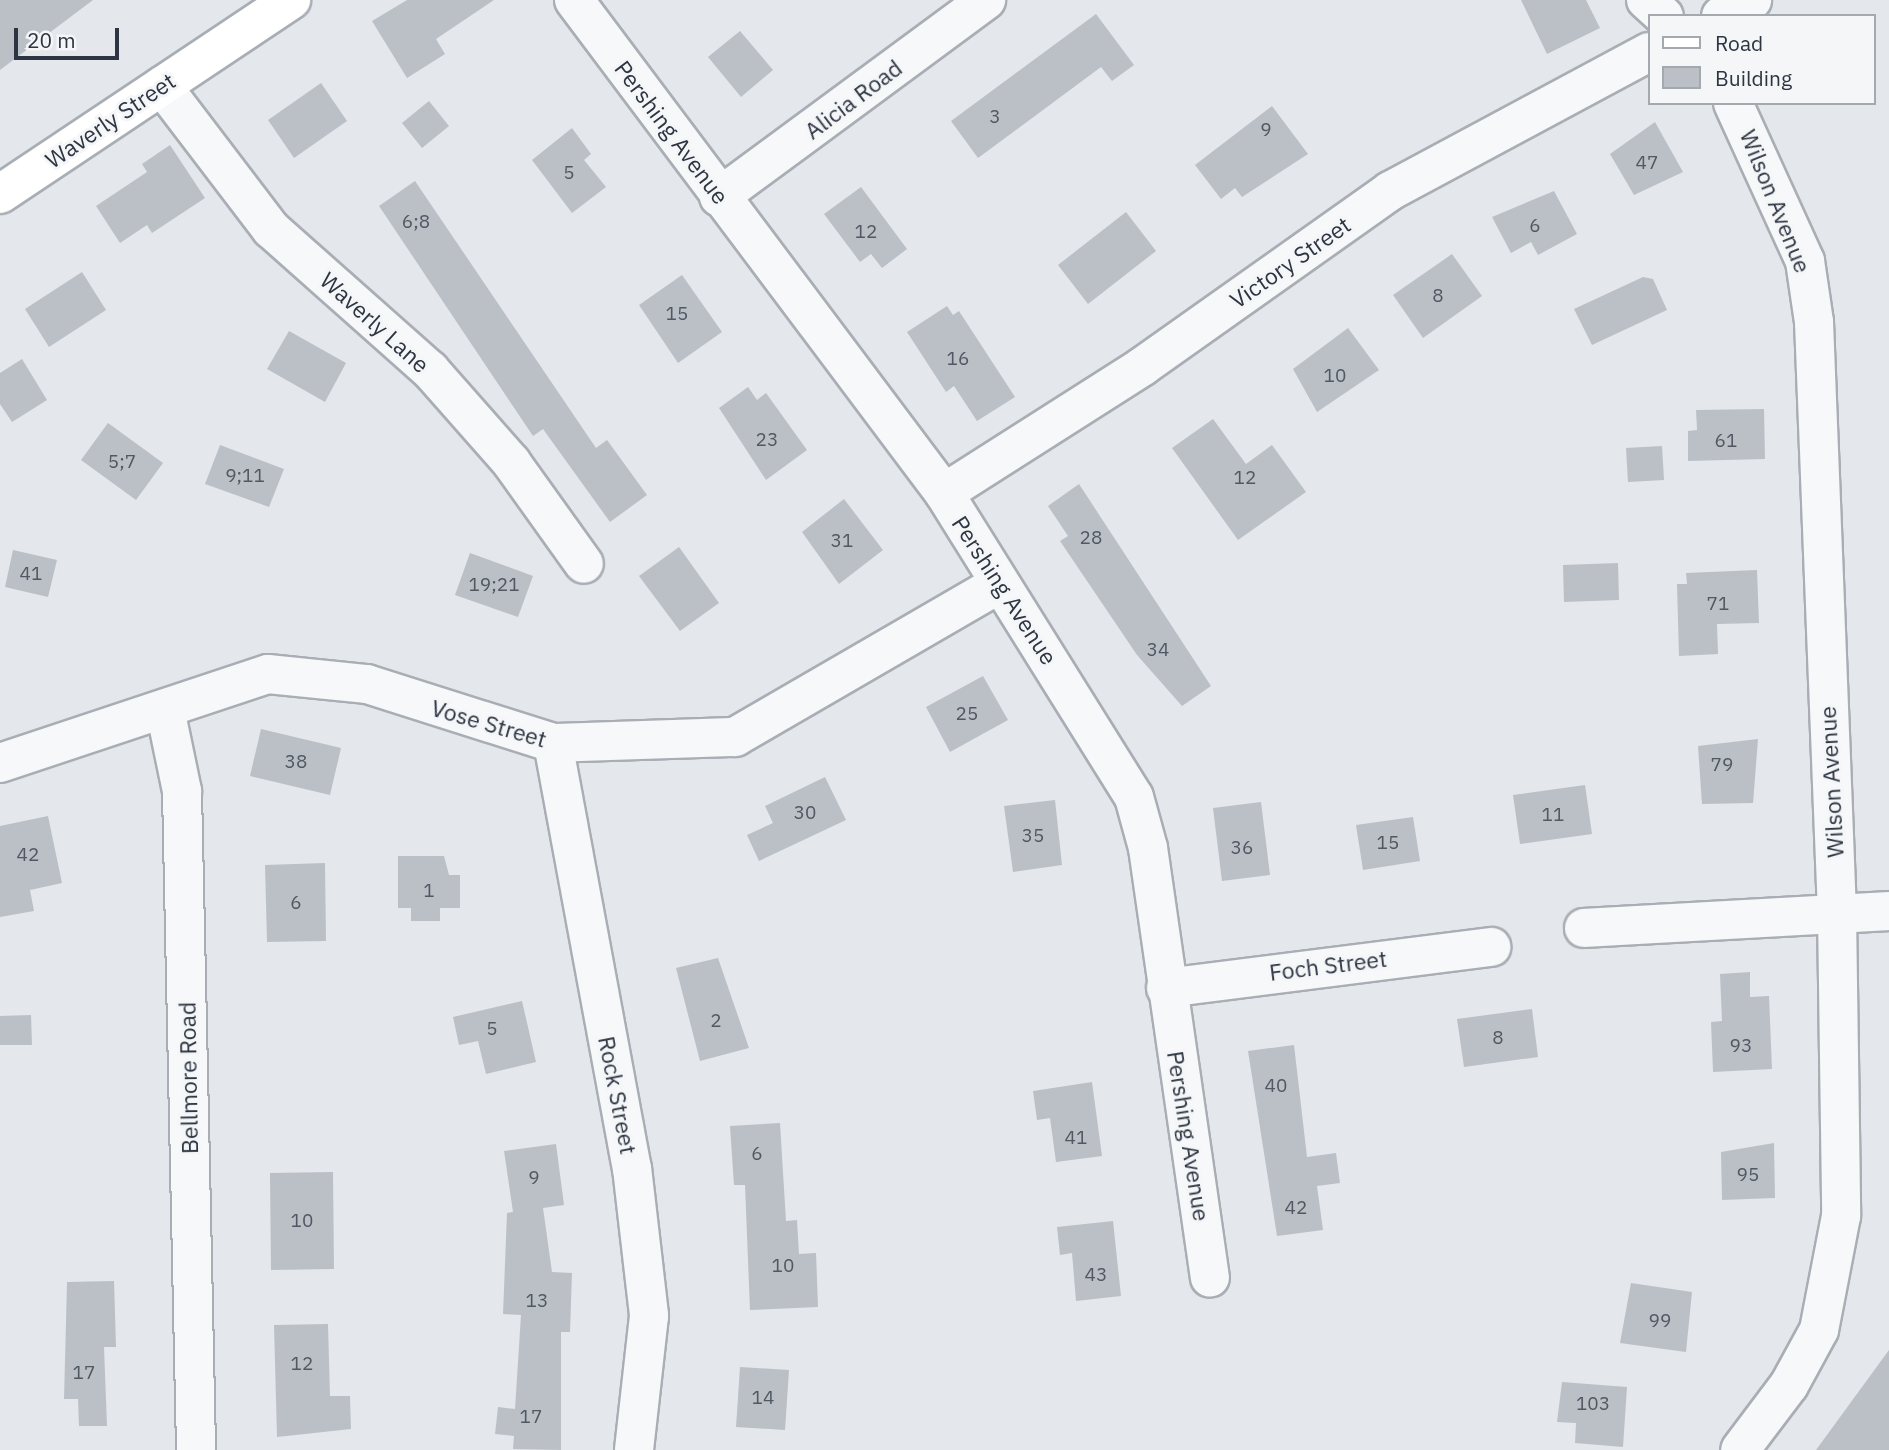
<!DOCTYPE html>
<html>
<head>
<meta charset="utf-8">
<style>
	body { margin:0 }
	#map { position:relative; width:1889px; height:1450px; overflow:hidden; background:#e4e7eb; font-family:"IBM Plex Sans",sans-serif }
	div>[style] { position:absolute }
	[style*='--x'] { left:calc(var(--x)*1px); top:calc(var(--y)*1px); width:calc(var(--w)*1px); rotate:calc(var(--a)*1deg) }
	.building>* { inset:0; background:#bbc0c7 }
	.roads { filter:drop-shadow(2px 0 #a9aeb5) drop-shadow(-2px 0 #a9aeb5) drop-shadow(0 2px #a9aeb5) drop-shadow(0 -2px #a9aeb5) }
	.minor>* { height:38px; margin:-19px; padding:0 19px; transform-origin:19px; border-radius:19px; background:#f7f8f9 }
	.major>* { height:38px; margin:-19px; padding:0 19px; transform-origin:19px; border-radius:19px; background:#fff }
	span { translate:-50% -50%; white-space:nowrap; text-align:center; line-height:1.15; -webkit-text-stroke:6px #f4f6f8; paint-order:stroke }
	.number-label { font-size:19px; color:#505863 }
	.number-label span { -webkit-text-stroke-width:0 }
	.street-label { font-size:23px; color:#2d3542 }
	.legend { position:absolute; left:1648px; top:14px; width:228px; height:91px; box-sizing:border-box; background:#f4f6f8; border:2px solid #a4a9af; margin:0; padding:9px 12px; list-style:none; font-size:21px; color:#2d3542 }
	.legend li { display:flex; align-items:center; gap:14px; height:35px }
	.legend b { width:35px; border:2px solid #a4a9af }
	.scale { position:absolute; left:14px; top:28px; width:105px; height:32px; box-sizing:border-box; border:4px solid #2d3542; border-top:0; padding-left:9px; font-size:21px; line-height:24px; white-space:nowrap; color:#2d3542; -webkit-text-stroke:5px #f4f6f8; paint-order:stroke }
</style>
</head>
<body>
<div id="map">
	<div class="building">
		<i style="clip-path:polygon(0 0,93px 0,0 70px)"></i>
		<i style="clip-path:polygon(407px 0,494px 0,436px 39px,445px 54px,407px 78px,372px 21px)"></i>
		<i style="clip-path:polygon(1521px 0,1586px 0,1600px 28px,1547px 54px)"></i>
		<i style="clip-path:polygon(1096px 14px,1134px 65px,1112px 81px,1101px 67px,978px 158px,951px 121px)"></i>
		<i style="clip-path:polygon(740px 31px,773px 70px,741px 97px,708px 57px)"></i>
		<i style="clip-path:polygon(321px 83px,347px 121px,294px 158px,268px 120px)"></i>
		<i style="clip-path:polygon(429px 101px,449px 126px,422px 148px,402px 123px)"></i>
		<i style="clip-path:polygon(1272px 106px,1308px 154px,1242px 197px,1235px 188px,1221px 199px,1195px 165px)"></i>
		<i style="clip-path:polygon(1655px 122px,1683px 172px,1634px 195px,1610px 154px)"></i>
		<i style="clip-path:polygon(572px 128px,591px 154px,584px 160px,606px 187px,572px 213px,532px 160px)"></i>
		<i style="clip-path:polygon(170px 145px,205px 198px,152px 233px,147px 225px,120px 243px,96px 206px,147px 172px,142px 164px)"></i>
		<i style="clip-path:polygon(415px 181px,596px 448px,607px 440px,647px 495px,610px 522px,543px 429px,533px 436px,379px 206px)"></i>
		<i style="clip-path:polygon(861px 187px,907px 249px,882px 268px,871px 254px,860px 262px,824px 214px)"></i>
		<i style="clip-path:polygon(1554px 191px,1577px 234px,1538px 255px,1531px 242px,1511px 253px,1492px 217px)"></i>
		<i style="clip-path:polygon(1126px 212px,1156px 251px,1088px 304px,1058px 265px)"></i>
		<i style="clip-path:polygon(1452px 254px,1482px 296px,1423px 338px,1393px 295px)"></i>
		<i style="clip-path:polygon(82px 272px,106px 310px,49px 347px,25px 309px)"></i>
		<i style="clip-path:polygon(682px 275px,722px 332px,678px 363px,639px 305px)"></i>
		<i style="clip-path:polygon(1643px 277px,1653px 279px,1667px 310px,1592px 345px,1574px 309px)"></i>
		<i style="clip-path:polygon(947px 306px,953px 315px,959px 311px,1015px 397px,977px 421px,954px 386px,946px 392px,907px 332px)"></i>
		<i style="clip-path:polygon(1348px 328px,1379px 370px,1317px 412px,1293px 369px)"></i>
		<i style="clip-path:polygon(289px 331px,346px 363px,325px 402px,267px 369px)"></i>
		<i style="clip-path:polygon(22px 359px,47px 400px,12px 422px,0 404px,0 373px)"></i>
		<i style="clip-path:polygon(748px 387px,757px 400px,766px 393px,807px 450px,766px 480px,719px 408px)"></i>
		<i style="clip-path:polygon(1764px 409px,1765px 459px,1688px 461px,1688px 431px,1697px 430px,1696px 410px)"></i>
		<i style="clip-path:polygon(1213px 419px,1246px 464px,1272px 445px,1306px 492px,1238px 540px,1172px 448px)"></i>
		<i style="clip-path:polygon(108px 423px,163px 463px,136px 500px,81px 460px)"></i>
		<i style="clip-path:polygon(220px 445px,284px 469px,269px 507px,205px 484px)"></i>
		<i style="clip-path:polygon(1662px 446px,1664px 480px,1628px 482px,1626px 448px)"></i>
		<i style="clip-path:polygon(1079px 484px,1211px 686px,1182px 706px,1137px 655px,1060px 541px,1068px 536px,1048px 506px)"></i>
		<i style="clip-path:polygon(844px 499px,883px 550px,839px 584px,802px 532px)"></i>
		<i style="clip-path:polygon(679px 547px,719px 603px,680px 631px,639px 576px)"></i>
		<i style="clip-path:polygon(13px 550px,57px 560px,48px 597px,5px 587px)"></i>
		<i style="clip-path:polygon(470px 553px,533px 576px,518px 617px,455px 595px)"></i>
		<i style="clip-path:polygon(1618px 563px,1619px 600px,1564px 602px,1563px 565px)"></i>
		<i style="clip-path:polygon(1757px 570px,1759px 623px,1717px 624px,1718px 654px,1679px 656px,1677px 584px,1687px 584px,1686px 573px)"></i>
		<i style="clip-path:polygon(983px 676px,1008px 720px,950px 752px,926px 707px)"></i>
		<i style="clip-path:polygon(261px 729px,341px 748px,330px 795px,250px 776px)"></i>
		<i style="clip-path:polygon(1758px 739px,1753px 803px,1702px 804px,1698px 746px)"></i>
		<i style="clip-path:polygon(825px 777px,846px 820px,759px 861px,747px 835px,773px 823px,765px 806px)"></i>
		<i style="clip-path:polygon(1585px 785px,1592px 834px,1520px 844px,1513px 795px)"></i>
		<i style="clip-path:polygon(1055px 800px,1062px 865px,1013px 872px,1004px 806px)"></i>
		<i style="clip-path:polygon(1261px 802px,1270px 875px,1222px 881px,1213px 808px)"></i>
		<i style="clip-path:polygon(48px 816px,62px 883px,30px 890px,34px 911px,0 917px,0 826px)"></i>
		<i style="clip-path:polygon(1413px 817px,1420px 861px,1363px 870px,1356px 825px)"></i>
		<i style="clip-path:polygon(398px 856px,444px 856px,449px 875px,460px 875px,460px 908px,440px 908px,440px 921px,411px 921px,411px 908px,398px 908px)"></i>
		<i style="clip-path:polygon(325px 863px,326px 941px,267px 942px,265px 865px)"></i>
		<i style="clip-path:polygon(718px 958px,749px 1048px,700px 1061px,676px 968px)"></i>
		<i style="clip-path:polygon(1750px 972px,1750px 997px,1769px 996px,1772px 1069px,1713px 1072px,1711px 1022px,1722px 1021px,1720px 974px)"></i>
		<i style="clip-path:polygon(522px 1001px,536px 1062px,486px 1074px,478px 1041px,459px 1045px,453px 1017px)"></i>
		<i style="clip-path:polygon(1532px 1009px,1538px 1057px,1464px 1067px,1457px 1019px)"></i>
		<i style="clip-path:polygon(31px 1015px,32px 1045px,0 1045px,0 1016px)"></i>
		<i style="clip-path:polygon(1294px 1045px,1307px 1157px,1336px 1153px,1340px 1183px,1317px 1186px,1323px 1230px,1277px 1236px,1248px 1051px)"></i>
		<i style="clip-path:polygon(1092px 1082px,1102px 1156px,1056px 1162px,1050px 1118px,1037px 1120px,1033px 1091px)"></i>
		<i style="clip-path:polygon(780px 1123px,786px 1221px,797px 1220px,799px 1254px,816px 1253px,818px 1307px,750px 1310px,745px 1185px,734px 1185px,730px 1126px)"></i>
		<i style="clip-path:polygon(1774px 1143px,1775px 1198px,1722px 1200px,1721px 1152px)"></i>
		<i style="clip-path:polygon(556px 1144px,564px 1205px,543px 1208px,552px 1272px,572px 1273px,570px 1332px,561px 1332px,561px 1450px,513px 1449px,514px 1436px,495px 1434px,498px 1407px,515px 1409px,521px 1315px,503px 1314px,507px 1213px,513px 1212px,504px 1151px)"></i>
		<i style="clip-path:polygon(333px 1172px,334px 1269px,271px 1270px,270px 1173px)"></i>
		<i style="clip-path:polygon(1113px 1221px,1121px 1296px,1076px 1301px,1072px 1253px,1060px 1255px,1057px 1227px)"></i>
		<i style="clip-path:polygon(114px 1281px,116px 1347px,104px 1347px,107px 1426px,79px 1426px,78px 1399px,64px 1399px,67px 1282px)"></i>
		<i style="clip-path:polygon(1631px 1283px,1692px 1292px,1686px 1352px,1620px 1343px)"></i>
		<i style="clip-path:polygon(328px 1324px,330px 1396px,350px 1396px,351px 1429px,277px 1437px,274px 1325px)"></i>
		<i style="clip-path:polygon(1889px 1350px,1889px 1450px,1816px 1450px)"></i>
		<i style="clip-path:polygon(740px 1367px,789px 1370px,785px 1430px,736px 1427px)"></i>
		<i style="clip-path:polygon(1562px 1382px,1627px 1387px,1623px 1447px,1575px 1443px,1576px 1423px,1557px 1422px)"></i>
	</div>
	<div class="roads">
		<div class="minor">
			<i style="--x:574;--y:0;--w:616;--a:53.11"></i>
			<i style="--x:944;--y:493;--w:358;--a:58"></i>
			<i style="--x:1134;--y:797;--w:53;--a:74.6"></i>
			<i style="--x:1148;--y:848;--w:434;--a:81.8"></i>
			<i style="--x:1646;--y:0;--w:24;--a:42"></i>
			<i style="--x:1721;--y:16;--w:35;--a:-27"></i>
			<i style="--x:162;--y:86;--w:180;--a:52.7"></i>
			<i style="--x:271;--y:229;--w:213;--a:41.6"></i>
			<i style="--x:430;--y:370;--w:123;--a:48.6"></i>
			<i style="--x:511;--y:462;--w:125;--a:54.4"></i>
			<i style="--x:1733;--y:103;--w:174;--a:65.5"></i>
			<i style="--x:1805;--y:261;--w:62;--a:81.6"></i>
			<i style="--x:1814;--y:322;--w:590;--a:87.77"></i>
			<i style="--x:1837;--y:912;--w:304;--a:89.2"></i>
			<i style="--x:1841;--y:1216;--w:116;--a:100.9"></i>
			<i style="--x:1819;--y:1330;--w:63;--a:118.6"></i>
			<i style="--x:1789;--y:1385;--w:81;--a:127"></i>
			<i style="--x:719;--y:197;--w:332;--a:-36.4"></i>
			<i style="--x:944;--y:493;--w:236;--a:-32.5"></i>
			<i style="--x:1143;--y:366;--w:303;--a:-35.3"></i>
			<i style="--x:1390;--y:191;--w:294;--a:-28.2"></i>
			<i style="--x:165;--y:709;--w:84;--a:78.3"></i>
			<i style="--x:182;--y:791;--w:659;--a:88.78"></i>
			<i style="--x:553;--y:743;--w:432;--a:79.5"></i>
			<i style="--x:632;--y:1168;--w:149;--a:83.4"></i>
			<i style="--x:649;--y:1316;--w:135;--a:96.4"></i>
			<i style="--x:0;--y:763;--w:282;--a:-18.4"></i>
			<i style="--x:268;--y:674;--w:100;--a:5.8"></i>
			<i style="--x:367;--y:684;--w:195;--a:17.6"></i>
			<i style="--x:553;--y:743;--w:182;--a:-1.9"></i>
			<i style="--x:735;--y:737;--w:303;--a:-30.1"></i>
			<i style="--x:1584;--y:928;--w:305;--a:-3.2"></i>
			<i style="--x:1166;--y:988;--w:328;--a:-7.2"></i>
		</div>
		<div class="major">
			<i style="--x:0;--y:194;--w:350;--a:-33.7"></i>
		</div>
	</div>
	<div class="number-label">
		<span style="left:995px;top:117px">3</span>
		<span style="left:1266px;top:130px">9</span>
		<span style="left:1647px;top:163px">47</span>
		<span style="left:569px;top:173px">5</span>
		<span style="left:416px;top:222px">6;8</span>
		<span style="left:1535px;top:226px">6</span>
		<span style="left:866px;top:232px">12</span>
		<span style="left:1438px;top:296px">8</span>
		<span style="left:677px;top:314px">15</span>
		<span style="left:958px;top:359px">16</span>
		<span style="left:1335px;top:376px">10</span>
		<span style="left:767px;top:440px">23</span>
		<span style="left:1726px;top:441px">61</span>
		<span style="left:122px;top:462px">5;7</span>
		<span style="left:245px;top:476px">9;11</span>
		<span style="left:1245px;top:478px">12</span>
		<span style="left:1091px;top:538px">28</span>
		<span style="left:842px;top:541px">31</span>
		<span style="left:31px;top:574px">41</span>
		<span style="left:494px;top:585px">19;21</span>
		<span style="left:1718px;top:604px">71</span>
		<span style="left:1158px;top:650px">34</span>
		<span style="left:967px;top:714px">25</span>
		<span style="left:296px;top:762px">38</span>
		<span style="left:1722px;top:765px">79</span>
		<span style="left:805px;top:813px">30</span>
		<span style="left:1553px;top:815px">11</span>
		<span style="left:1033px;top:836px">35</span>
		<span style="left:1388px;top:843px">15</span>
		<span style="left:1242px;top:848px">36</span>
		<span style="left:28px;top:855px">42</span>
		<span style="left:429px;top:891px">1</span>
		<span style="left:296px;top:903px">6</span>
		<span style="left:716px;top:1021px">2</span>
		<span style="left:492px;top:1029px">5</span>
		<span style="left:1498px;top:1038px">8</span>
		<span style="left:1741px;top:1046px">93</span>
		<span style="left:1276px;top:1086px">40</span>
		<span style="left:1076px;top:1138px">41</span>
		<span style="left:757px;top:1154px">6</span>
		<span style="left:1748px;top:1175px">95</span>
		<span style="left:534px;top:1178px">9</span>
		<span style="left:1296px;top:1208px">42</span>
		<span style="left:302px;top:1221px">10</span>
		<span style="left:783px;top:1266px">10</span>
		<span style="left:1096px;top:1275px">43</span>
		<span style="left:537px;top:1301px">13</span>
		<span style="left:1660px;top:1321px">99</span>
		<span style="left:302px;top:1364px">12</span>
		<span style="left:84px;top:1373px">17</span>
		<span style="left:763px;top:1398px">14</span>
		<span style="left:1593px;top:1404px">103</span>
		<span style="left:531px;top:1417px">17</span>
	</div>
	<div class="street-label">
		<span style="left:853px;top:99px;rotate:-37deg">Alicia Road</span>
		<span style="left:110px;top:120px;rotate:-34deg">Waverly Street</span>
		<span style="left:672px;top:132px;rotate:53deg">Pershing Avenue</span>
		<span style="left:1776px;top:201px;rotate:68deg">Wilson Avenue</span>
		<span style="left:1290px;top:262px;rotate:-35deg">Victory Street</span>
		<span style="left:375px;top:322px;rotate:42deg">Waverly Lane</span>
		<span style="left:1005px;top:590px;rotate:57deg">Pershing Avenue</span>
		<span style="left:489px;top:723px;rotate:16deg">Vose Street</span>
		<span style="left:1831px;top:782px;rotate:-93deg">Wilson Avenue</span>
		<span style="left:1328px;top:965px;rotate:-7deg">Foch Street</span>
		<span style="left:188px;top:1078px;rotate:-91deg">Bellmore Road</span>
		<span style="left:618px;top:1095px;rotate:79deg">Rock Street</span>
		<span style="left:1189px;top:1136px;rotate:81deg">Pershing Avenue</span>
	</div>
	<ul class="legend">
	<li><b style="height:9px;background:#fff"></b>Road</li>
	<li><b style="height:19px;background:#bbc0c7"></b>Building</li>
	</ul>
	<div class="scale">20 m</div>
</div>
</body>
</html>
